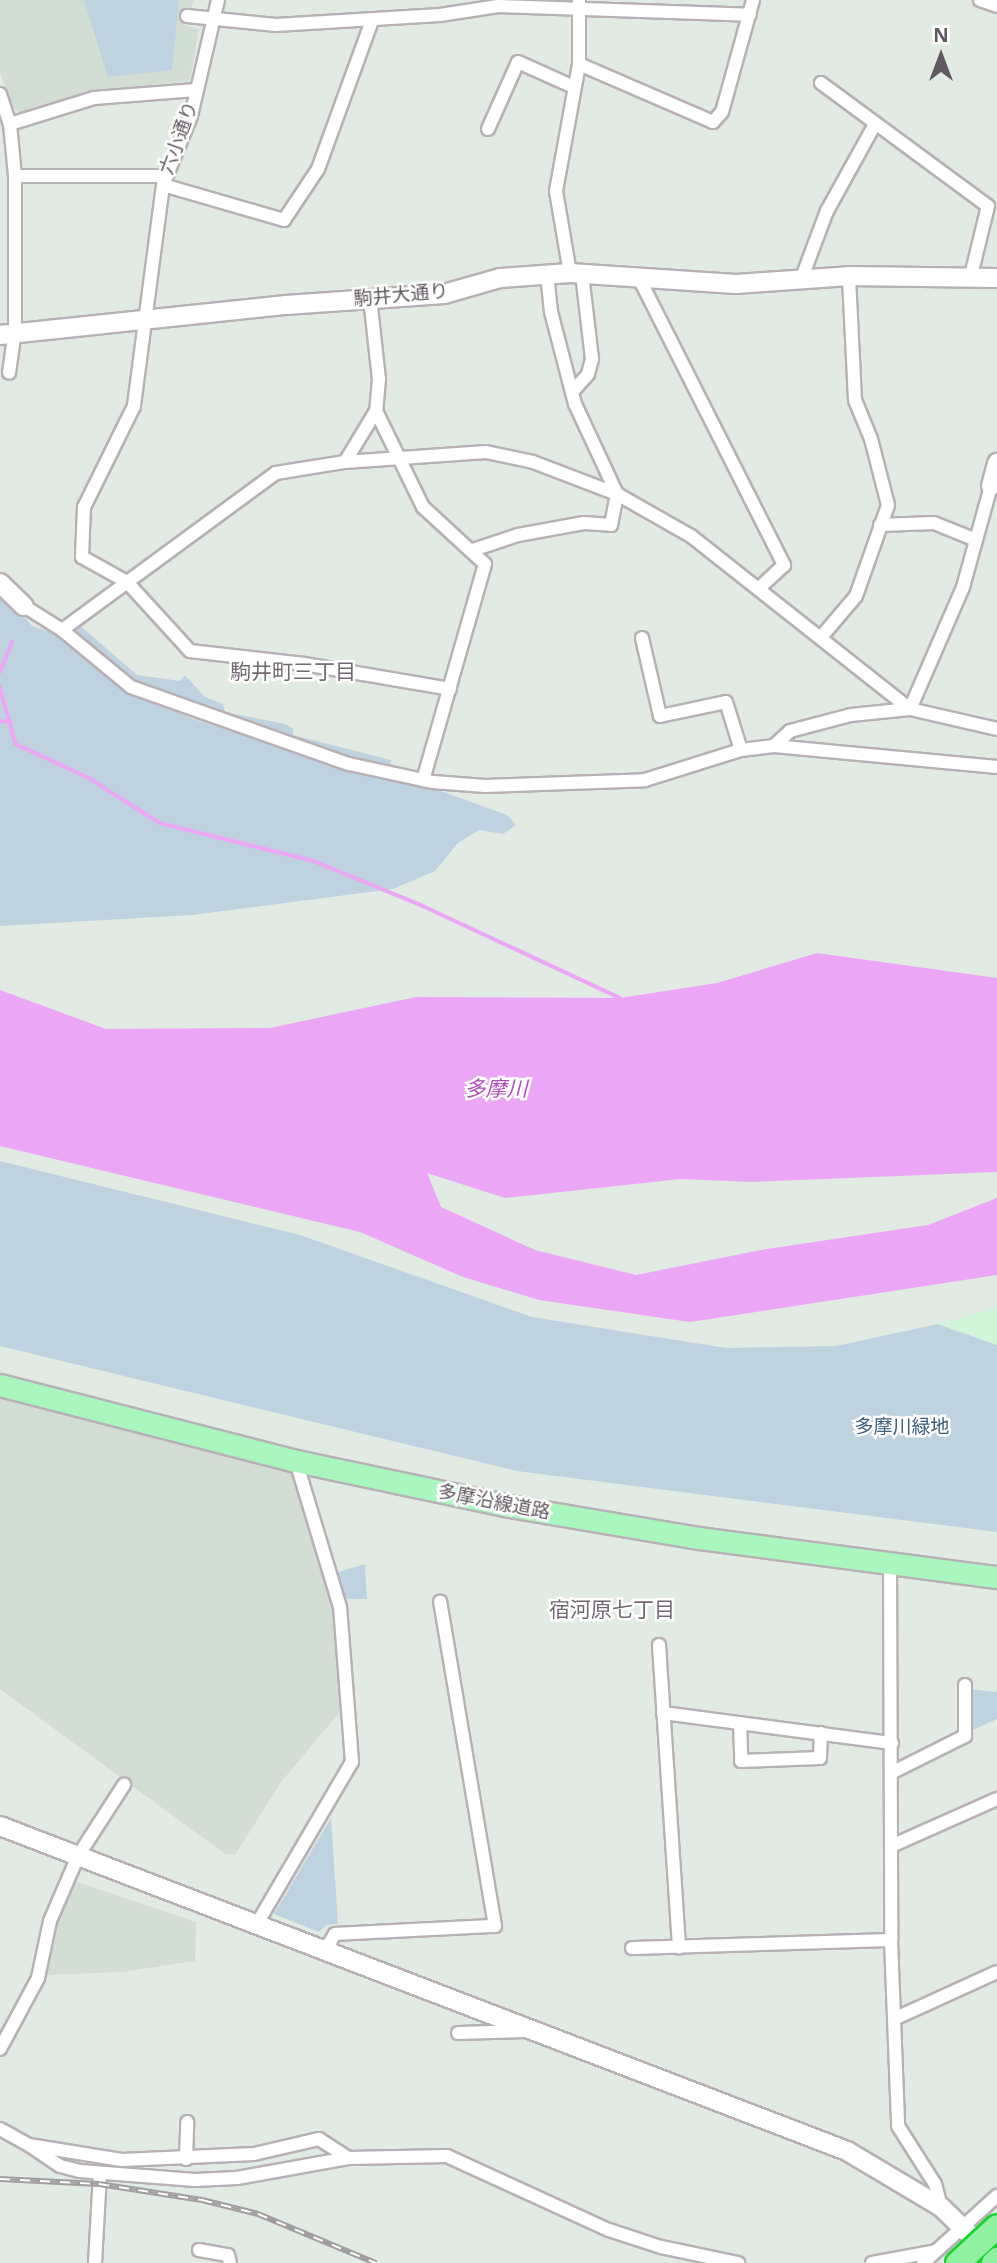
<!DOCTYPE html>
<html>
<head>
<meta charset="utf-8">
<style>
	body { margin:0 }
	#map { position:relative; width:997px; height:2263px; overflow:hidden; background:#e1ebe3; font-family:"Open Sans","Noto Sans JP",sans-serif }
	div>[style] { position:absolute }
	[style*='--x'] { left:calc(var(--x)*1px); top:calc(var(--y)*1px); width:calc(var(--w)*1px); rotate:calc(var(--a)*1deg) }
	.education>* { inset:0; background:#d2ddd4 }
	.green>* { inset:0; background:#bfd2e0 }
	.sand>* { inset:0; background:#d1f5d8 }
	.water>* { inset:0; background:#eba6f5 }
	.stream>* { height:3.5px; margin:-1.75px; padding:0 1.75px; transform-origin:1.75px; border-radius:1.75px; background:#eba6f5 }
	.roads { filter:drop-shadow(2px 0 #b7b1b6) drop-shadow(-2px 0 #b7b1b6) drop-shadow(0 2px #b7b1b6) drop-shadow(0 -2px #b7b1b6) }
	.street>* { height:12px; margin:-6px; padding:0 6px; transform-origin:6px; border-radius:6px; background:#fff }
	.secondary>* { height:18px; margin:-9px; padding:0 9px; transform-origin:9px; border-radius:9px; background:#fff }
	.primary>* { height:21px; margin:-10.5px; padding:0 10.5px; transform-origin:10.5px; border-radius:10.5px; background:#aaf6bf }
	.rail>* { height:6px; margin-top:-3px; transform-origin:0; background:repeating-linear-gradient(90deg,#fff 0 10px,#a19ea1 0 20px); box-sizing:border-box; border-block:2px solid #a19ea1 }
	.bridges { filter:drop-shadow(2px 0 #17d42e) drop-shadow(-2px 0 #17d42e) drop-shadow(0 2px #17d42e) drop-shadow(0 -2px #17d42e) }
	.highway-bridge>* { height:23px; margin:-11.5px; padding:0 11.5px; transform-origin:11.5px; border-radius:11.5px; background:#91f1a2 }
	span { translate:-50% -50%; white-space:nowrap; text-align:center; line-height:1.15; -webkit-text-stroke:5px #fff; paint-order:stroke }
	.street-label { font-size:19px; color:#605960 }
	.park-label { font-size:19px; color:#3c5d7c }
	.neighbourhood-label { font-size:21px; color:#716a72 }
	.water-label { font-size:21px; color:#b04cb5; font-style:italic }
	.north { position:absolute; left:906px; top:21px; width:70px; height:70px; -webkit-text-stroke:5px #fff; paint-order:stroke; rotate:0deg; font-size:19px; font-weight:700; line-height:28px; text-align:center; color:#605960 }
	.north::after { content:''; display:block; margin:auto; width:24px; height:32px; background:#605960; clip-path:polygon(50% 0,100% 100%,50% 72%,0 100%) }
</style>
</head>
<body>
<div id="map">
	<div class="education">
		<i style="clip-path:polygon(0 0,194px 0,184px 25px,199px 29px,190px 81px,94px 91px,22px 114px,11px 106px,0 72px)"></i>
		<i style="clip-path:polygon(0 1393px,294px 1468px,335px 1606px,340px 1712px,281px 1782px,235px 1855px,225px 1854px,0 1689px)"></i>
		<i style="clip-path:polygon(74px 1881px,196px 1922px,195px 1961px,122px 1972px,47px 1975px,59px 1919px)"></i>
	</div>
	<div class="green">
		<i style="clip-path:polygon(84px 0,179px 0,172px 70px,108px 77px)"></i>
		<i style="clip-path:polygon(0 597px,8px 598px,32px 626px,64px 637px,124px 688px,193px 719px,324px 761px,427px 786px,507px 815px,516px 825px,503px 834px,479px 830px,458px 843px,435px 871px,393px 889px,192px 915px,0 926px)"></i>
		<i style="clip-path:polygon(77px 623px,137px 675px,180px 681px,185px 675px,205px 697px,223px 704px,225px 712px,285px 724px,293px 728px,293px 735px,391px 760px,390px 767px,317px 749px,141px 685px,69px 630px)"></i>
		<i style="clip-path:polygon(0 1161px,300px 1235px,532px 1317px,726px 1348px,836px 1346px,938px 1324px,997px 1345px,997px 1532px,517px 1471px,0 1346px)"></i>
		<i style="clip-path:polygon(365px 1564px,367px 1599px,347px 1599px,335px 1573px)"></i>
		<i style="clip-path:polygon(970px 1689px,997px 1692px,997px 1719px,973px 1730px,968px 1725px)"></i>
		<i style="clip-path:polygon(331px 1818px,338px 1924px,326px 1925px,319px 1932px,274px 1914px)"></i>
	</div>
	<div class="sand">
		<i style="clip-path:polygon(997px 1308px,997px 1345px,938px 1324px)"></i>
	</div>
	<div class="water">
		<i style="clip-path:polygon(817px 953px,997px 978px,997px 1172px,752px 1182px,681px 1179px,505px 1198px,427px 1173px,441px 1207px,535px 1250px,636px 1275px,761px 1250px,928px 1225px,997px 1198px,997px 1275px,690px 1322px,539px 1300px,463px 1277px,360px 1232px,0 1146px,0 990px,106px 1029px,270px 1028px,416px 997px,620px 998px,717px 983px)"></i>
	</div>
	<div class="stream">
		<i style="--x:0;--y:672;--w:32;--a:-68"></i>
		<i style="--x:0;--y:687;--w:59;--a:74.3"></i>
		<i style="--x:16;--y:744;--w:81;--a:25"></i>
		<i style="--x:89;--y:778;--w:84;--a:32.4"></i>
		<i style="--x:160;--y:823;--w:159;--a:13.9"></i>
		<i style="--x:314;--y:861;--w:118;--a:22.4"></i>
		<i style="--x:423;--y:906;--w:217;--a:25"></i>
		<i style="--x:0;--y:721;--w:10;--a:6"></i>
	</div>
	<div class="roads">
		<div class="street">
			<i style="--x:218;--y:0;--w:119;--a:103.1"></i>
			<i style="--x:191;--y:116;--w:74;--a:112.1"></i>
			<i style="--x:163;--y:185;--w:223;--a:97.5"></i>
			<i style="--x:134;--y:406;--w:113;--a:116.3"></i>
			<i style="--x:84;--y:507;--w:50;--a:92.3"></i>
			<i style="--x:82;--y:557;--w:51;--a:29.1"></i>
			<i style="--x:127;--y:582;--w:93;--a:47.6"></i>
			<i style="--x:190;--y:651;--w:115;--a:6.5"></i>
			<i style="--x:304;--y:664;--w:148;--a:9.7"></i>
			<i style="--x:980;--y:0;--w:18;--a:19"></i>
			<i style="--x:187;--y:16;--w:89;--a:5.8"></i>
			<i style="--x:276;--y:25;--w:164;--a:-3.5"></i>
			<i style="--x:440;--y:15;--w:59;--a:-8.8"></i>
			<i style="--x:498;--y:6;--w:252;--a:2"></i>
			<i style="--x:579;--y:64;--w:146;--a:23.4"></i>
			<i style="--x:713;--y:122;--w:13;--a:-48"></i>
			<i style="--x:722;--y:112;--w:116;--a:-74.5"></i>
			<i style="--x:821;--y:83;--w:207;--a:36.4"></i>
			<i style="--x:988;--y:206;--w:72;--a:103.7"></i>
			<i style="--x:0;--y:94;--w:32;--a:72"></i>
			<i style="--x:10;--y:124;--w:52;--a:84.5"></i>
			<i style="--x:15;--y:176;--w:154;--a:90"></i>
			<i style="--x:15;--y:330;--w:43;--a:97.9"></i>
			<i style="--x:10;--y:124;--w:88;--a:-17.2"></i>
			<i style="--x:94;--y:98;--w:102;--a:-4.5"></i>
			<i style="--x:488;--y:129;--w:73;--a:-65.9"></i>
			<i style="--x:518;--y:62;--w:61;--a:24.1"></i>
			<i style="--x:15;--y:176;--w:150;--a:0"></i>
			<i style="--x:163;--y:185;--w:126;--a:16.1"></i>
			<i style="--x:284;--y:220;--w:61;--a:-56.3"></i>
			<i style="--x:318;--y:169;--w:158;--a:-70"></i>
			<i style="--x:570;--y:273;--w:83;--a:-99.7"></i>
			<i style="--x:556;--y:191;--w:129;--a:-79.7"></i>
			<i style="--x:579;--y:64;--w:64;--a:-90"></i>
			<i style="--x:639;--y:278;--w:322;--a:63.2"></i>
			<i style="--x:784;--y:565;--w:35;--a:137"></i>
			<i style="--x:801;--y:280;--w:74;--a:-69.4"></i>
			<i style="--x:827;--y:211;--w:99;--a:-61.1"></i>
			<i style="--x:370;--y:298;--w:81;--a:83.7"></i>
			<i style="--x:379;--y:379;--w:32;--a:95"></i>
			<i style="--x:376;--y:411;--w:107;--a:63.9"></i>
			<i style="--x:423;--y:507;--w:84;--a:42.6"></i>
			<i style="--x:485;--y:564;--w:225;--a:106"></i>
			<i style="--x:572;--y:392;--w:24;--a:-48"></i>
			<i style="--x:588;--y:374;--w:16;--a:-75"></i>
			<i style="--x:592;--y:359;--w:86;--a:-96.7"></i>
			<i style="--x:345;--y:462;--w:60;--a:-58.7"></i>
			<i style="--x:880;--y:525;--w:54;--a:-2.1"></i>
			<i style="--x:934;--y:523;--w:45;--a:22"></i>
			<i style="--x:473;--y:550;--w:47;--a:-18.4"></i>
			<i style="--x:518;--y:535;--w:67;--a:-10.3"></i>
			<i style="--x:584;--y:523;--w:27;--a:4"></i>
			<i style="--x:611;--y:525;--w:32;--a:-79"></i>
			<i style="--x:617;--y:494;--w:99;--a:-115"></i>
			<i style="--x:575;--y:404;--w:95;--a:-104.6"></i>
			<i style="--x:551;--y:312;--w:38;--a:-96"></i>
			<i style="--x:24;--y:606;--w:45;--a:32.3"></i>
			<i style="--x:62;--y:630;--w:89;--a:39.6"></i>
			<i style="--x:131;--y:687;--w:231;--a:19.5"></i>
			<i style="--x:349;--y:764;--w:86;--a:12.1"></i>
			<i style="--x:433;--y:782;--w:52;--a:4.4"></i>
			<i style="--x:485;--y:786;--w:160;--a:-2.1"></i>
			<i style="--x:645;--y:780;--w:101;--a:-17.4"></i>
			<i style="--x:741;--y:750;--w:33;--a:-7"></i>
			<i style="--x:774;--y:746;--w:224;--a:5.4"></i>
			<i style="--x:62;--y:630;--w:265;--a:-36.3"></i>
			<i style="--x:276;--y:473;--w:70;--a:-9.1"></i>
			<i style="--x:345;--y:462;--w:141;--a:-4.1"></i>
			<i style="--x:486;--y:452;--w:48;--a:12"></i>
			<i style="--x:533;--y:462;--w:90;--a:20.9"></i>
			<i style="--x:617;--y:494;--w:85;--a:29.6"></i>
			<i style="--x:691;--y:536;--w:279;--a:38.3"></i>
			<i style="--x:822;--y:636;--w:52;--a:-49.6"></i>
			<i style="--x:856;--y:596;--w:96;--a:-70.6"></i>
			<i style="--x:888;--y:505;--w:68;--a:-104.4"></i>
			<i style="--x:871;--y:439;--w:42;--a:-112.3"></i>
			<i style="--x:855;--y:400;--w:124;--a:-92.8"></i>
			<i style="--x:642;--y:638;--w:80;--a:77"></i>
			<i style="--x:660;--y:716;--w:67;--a:-12"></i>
			<i style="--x:726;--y:702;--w:50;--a:72.6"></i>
			<i style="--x:910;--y:709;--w:133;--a:-66.5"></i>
			<i style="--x:963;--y:587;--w:105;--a:-74.5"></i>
			<i style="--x:774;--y:746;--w:22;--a:-43"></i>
			<i style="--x:790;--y:731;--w:63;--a:-14.7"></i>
			<i style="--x:851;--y:715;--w:59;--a:-5.8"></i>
			<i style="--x:910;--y:709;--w:89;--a:12.9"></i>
			<i style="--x:890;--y:1564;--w:376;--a:89.8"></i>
			<i style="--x:891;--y:1940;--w:186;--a:87.8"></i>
			<i style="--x:898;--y:2126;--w:69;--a:57.5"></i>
			<i style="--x:935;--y:2184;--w:24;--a:75"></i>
			<i style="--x:659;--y:1645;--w:303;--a:86.2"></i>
			<i style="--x:663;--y:1713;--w:231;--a:7.5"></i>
			<i style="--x:740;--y:1723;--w:38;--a:88"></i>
			<i style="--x:741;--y:1761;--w:79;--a:-2.2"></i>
			<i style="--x:820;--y:1758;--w:25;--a:-88"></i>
			<i style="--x:891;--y:1773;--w:83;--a:-26.6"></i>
			<i style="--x:965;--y:1736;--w:51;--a:-90"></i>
			<i style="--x:891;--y:1846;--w:116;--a:-23.9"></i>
			<i style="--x:258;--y:1922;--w:186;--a:-59.6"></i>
			<i style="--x:352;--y:1762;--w:155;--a:-94.4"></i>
			<i style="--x:340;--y:1607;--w:152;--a:-106.8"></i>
			<i style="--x:632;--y:1948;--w:259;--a:-1.8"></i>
			<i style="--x:326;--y:1949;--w:17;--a:-59"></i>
			<i style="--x:335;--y:1934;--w:160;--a:-2.9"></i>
			<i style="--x:495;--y:1926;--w:329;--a:-99.6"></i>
			<i style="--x:896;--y:2018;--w:111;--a:-24.5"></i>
			<i style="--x:458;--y:2033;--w:69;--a:-1.7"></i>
			<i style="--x:0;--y:2049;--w:81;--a:-61.8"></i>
			<i style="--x:38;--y:1978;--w:58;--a:-78.1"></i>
			<i style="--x:50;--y:1921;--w:71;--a:-66.7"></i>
			<i style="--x:78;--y:1856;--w:85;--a:-57.1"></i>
			<i style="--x:0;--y:2129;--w:33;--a:29"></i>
			<i style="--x:29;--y:2145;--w:94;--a:9.2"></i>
			<i style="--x:122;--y:2160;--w:132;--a:-2.6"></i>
			<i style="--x:254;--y:2154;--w:67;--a:-13"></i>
			<i style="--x:319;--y:2139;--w:35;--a:33"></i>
			<i style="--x:29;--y:2145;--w:37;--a:34"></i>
			<i style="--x:60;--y:2166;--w:21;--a:14"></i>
			<i style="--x:80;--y:2171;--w:115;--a:4.5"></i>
			<i style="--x:195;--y:2180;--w:42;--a:-2.7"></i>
			<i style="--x:237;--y:2178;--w:113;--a:-10.2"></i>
			<i style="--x:348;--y:2158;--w:99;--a:-1.2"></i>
			<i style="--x:447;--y:2156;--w:178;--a:24.6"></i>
			<i style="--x:609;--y:2230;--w:55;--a:18.1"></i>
			<i style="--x:661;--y:2247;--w:79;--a:11.7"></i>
			<i style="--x:186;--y:2159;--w:37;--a:-88"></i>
			<i style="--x:199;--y:2250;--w:29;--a:10"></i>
			<i style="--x:228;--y:2255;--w:8;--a:76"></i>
			<i style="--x:95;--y:2263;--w:89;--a:-86.8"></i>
			<i style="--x:872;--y:2263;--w:65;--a:-10.6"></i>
			<i style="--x:923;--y:2263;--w:100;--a:-42.2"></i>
		</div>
		<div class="secondary">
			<i style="--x:0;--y:335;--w:288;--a:-6"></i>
			<i style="--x:286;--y:305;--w:158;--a:-4"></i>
			<i style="--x:444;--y:294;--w:58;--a:-15.9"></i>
			<i style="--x:500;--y:278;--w:70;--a:-4.1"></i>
			<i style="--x:570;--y:273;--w:166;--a:3.8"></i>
			<i style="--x:736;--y:284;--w:113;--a:-4"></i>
			<i style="--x:849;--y:276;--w:148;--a:0.8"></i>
			<i style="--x:991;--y:486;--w:24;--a:-75"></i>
			<i style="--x:0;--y:583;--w:33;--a:44"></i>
			<i style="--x:0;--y:1826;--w:907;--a:20.99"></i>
			<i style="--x:847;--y:2151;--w:109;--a:30.8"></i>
			<i style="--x:941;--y:2207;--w:78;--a:44"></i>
		</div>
		<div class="primary">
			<i style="--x:0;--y:1385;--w:306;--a:14.4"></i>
			<i style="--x:296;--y:1461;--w:218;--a:11.9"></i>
			<i style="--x:509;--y:1506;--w:193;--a:9.6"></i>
			<i style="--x:699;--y:1538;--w:301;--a:7.5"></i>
		</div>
	</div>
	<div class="rail">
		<i style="--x:0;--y:2179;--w:99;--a:2.9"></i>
		<i style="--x:99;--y:2184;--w:104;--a:8.8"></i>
		<i style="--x:202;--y:2200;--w:58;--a:14"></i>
		<i style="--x:258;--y:2214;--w:128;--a:22.6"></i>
	</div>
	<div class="bridges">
		<div class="highway-bridge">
			<i style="--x:957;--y:2263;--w:54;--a:-42.8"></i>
			<i style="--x:993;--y:2263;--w:6;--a:-45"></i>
		</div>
	</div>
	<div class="street-label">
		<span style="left:179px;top:138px;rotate:-70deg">六小通り</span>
		<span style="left:401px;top:295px;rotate:-5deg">駒井大通り</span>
		<span style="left:494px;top:1502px;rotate:11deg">多摩沿線道路</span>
	</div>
	<div class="park-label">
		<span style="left:902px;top:1427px">多摩川緑地</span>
	</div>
	<div class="neighbourhood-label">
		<span style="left:293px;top:671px">駒井町三丁目</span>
		<span style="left:612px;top:1609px">宿河原七丁目</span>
	</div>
	<div class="water-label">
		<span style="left:496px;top:1088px">多摩川</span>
	</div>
	<div class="north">N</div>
</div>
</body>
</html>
